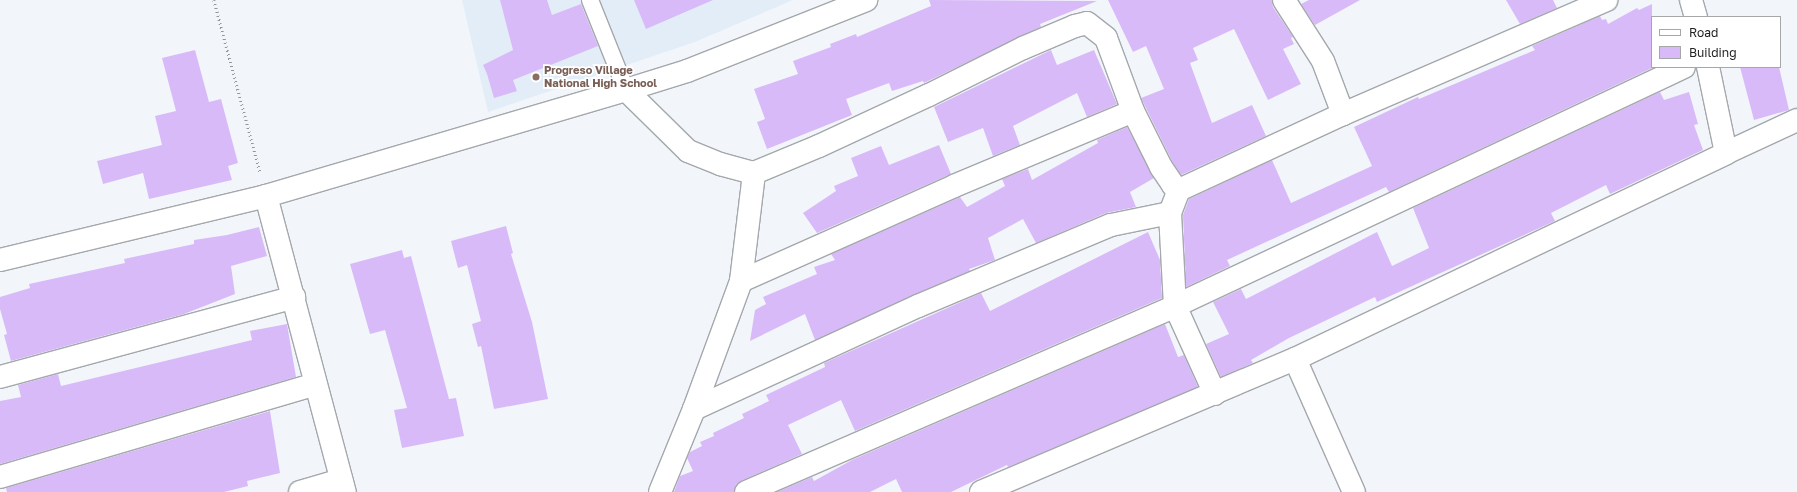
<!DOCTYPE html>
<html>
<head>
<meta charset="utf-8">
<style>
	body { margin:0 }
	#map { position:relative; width:1797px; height:492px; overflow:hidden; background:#f2f6fb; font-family:"Golos Text",sans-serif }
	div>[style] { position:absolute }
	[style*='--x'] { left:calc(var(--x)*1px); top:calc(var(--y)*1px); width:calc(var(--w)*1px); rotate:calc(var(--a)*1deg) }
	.built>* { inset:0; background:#e3edf8 }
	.building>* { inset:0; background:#d9baf9 }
	.path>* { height:2.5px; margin-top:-1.25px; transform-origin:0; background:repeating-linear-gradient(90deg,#93969a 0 1px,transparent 0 4px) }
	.roads { filter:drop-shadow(1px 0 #a4a8ac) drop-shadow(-1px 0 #a4a8ac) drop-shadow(0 1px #a4a8ac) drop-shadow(0 -1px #a4a8ac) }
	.lane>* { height:16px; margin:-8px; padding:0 8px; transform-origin:8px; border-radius:8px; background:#fff }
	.street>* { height:22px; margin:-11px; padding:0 11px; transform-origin:11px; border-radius:11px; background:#fff }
	.dots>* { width:11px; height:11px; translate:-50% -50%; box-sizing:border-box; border:2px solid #fff; border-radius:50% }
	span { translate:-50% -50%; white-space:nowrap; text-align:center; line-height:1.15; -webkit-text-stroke:3.5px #fff; paint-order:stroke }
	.education-label { font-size:11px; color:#785e54; font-weight:700 }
	.left { translate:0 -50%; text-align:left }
	.legend { position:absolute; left:1651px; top:16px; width:130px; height:52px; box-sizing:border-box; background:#fff; border:1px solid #a6a7a7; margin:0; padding:5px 7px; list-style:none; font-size:12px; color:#212224 }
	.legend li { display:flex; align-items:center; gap:8px; height:20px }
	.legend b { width:20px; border:1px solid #a6a7a7 }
</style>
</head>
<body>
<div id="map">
	<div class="built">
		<i style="clip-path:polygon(462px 0,793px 0,695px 42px,488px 112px)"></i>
	</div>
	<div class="building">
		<i style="clip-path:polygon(500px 0,547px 0,552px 15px,581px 4px,598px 46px,513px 80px,517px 91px,494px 98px,487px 74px,483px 65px,513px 50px)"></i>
		<i style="clip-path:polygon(634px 0,713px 0,646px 29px)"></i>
		<i style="clip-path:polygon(929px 0,1097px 1px,1040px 24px,1041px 27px,924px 83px,923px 81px,892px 91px,889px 83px,846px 99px,852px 115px,767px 149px,757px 122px,765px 119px,754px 89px,798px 74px,793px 61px,831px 47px,830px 44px,856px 34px,857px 37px,931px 6px)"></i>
		<i style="clip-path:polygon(1108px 0,1272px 0,1273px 7px,1293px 37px,1291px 38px,1294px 44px,1283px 49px,1301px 84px,1268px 100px,1234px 29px,1193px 48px,1198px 60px,1190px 63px,1212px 123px,1252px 105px,1266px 136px,1181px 175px,1172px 161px,1141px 98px,1164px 89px,1146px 46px,1133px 52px)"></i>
		<i style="clip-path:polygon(1309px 0,1360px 0,1315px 25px,1301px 4px)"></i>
		<i style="clip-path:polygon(1506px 0,1553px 0,1557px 8px,1520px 24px)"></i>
		<i style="clip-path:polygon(1652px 4px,1652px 68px,1389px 192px,1386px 187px,1227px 260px,1230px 266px,1186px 287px,1183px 215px,1189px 199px,1272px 160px,1291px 203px,1372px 166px,1354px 127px,1418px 97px,1419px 99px,1535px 50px,1532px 46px,1600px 16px,1602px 20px,1606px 19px,1608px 24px,1637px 8px,1639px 10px)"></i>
		<i style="clip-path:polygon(195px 50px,209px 102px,221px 99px,238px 163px,228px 166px,232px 180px,149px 199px,143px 173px,103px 184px,97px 161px,162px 145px,155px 116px,176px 111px,162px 58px)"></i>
		<i style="clip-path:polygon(1051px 50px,1057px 65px,1094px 50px,1117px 104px,1087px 117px,1077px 93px,1013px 126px,1020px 145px,993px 156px,983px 128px,948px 142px,934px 107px)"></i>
		<i style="clip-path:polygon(1740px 67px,1779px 67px,1789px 110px,1754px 120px)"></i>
		<i style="clip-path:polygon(1660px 92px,1664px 100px,1689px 92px,1698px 124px,1694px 125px,1703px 150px,1610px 194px,1606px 185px,1551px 213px,1555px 221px,1377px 302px,1375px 297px,1289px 338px,1251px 360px,1253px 363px,1221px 377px,1206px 344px,1229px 334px,1213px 302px,1241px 289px,1246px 299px,1377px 232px,1392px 266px,1429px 248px,1413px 208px)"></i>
		<i style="clip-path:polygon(1127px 127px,1154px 178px,1130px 192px,1136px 207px,1106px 213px,1036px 243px,1023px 219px,988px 238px,995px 260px,969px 269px,970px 271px,815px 340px,805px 314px,750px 341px,755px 310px,766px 304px,763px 297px,817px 274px,814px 267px,835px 260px,831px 254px,960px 197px,967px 207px,1005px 186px,1002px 179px,1028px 169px,1032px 180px,1098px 143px,1097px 140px)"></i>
		<i style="clip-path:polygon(939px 145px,951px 174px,817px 233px,803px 213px,836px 191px,834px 186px,858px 176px,851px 158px,881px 146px,889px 165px)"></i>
		<i style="clip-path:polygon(506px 226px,513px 253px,511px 254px,532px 322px,548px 399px,494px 409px,481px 346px,478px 347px,472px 324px,481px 321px,467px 265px,458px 268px,451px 241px)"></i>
		<i style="clip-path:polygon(259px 227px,267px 256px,231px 266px,235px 294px,184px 314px,11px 361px,4px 335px,7px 334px,0 309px,0 297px,30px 288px,29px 284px,125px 263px,124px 259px,194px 244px,194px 240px,227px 235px)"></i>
		<i style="clip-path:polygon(1148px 232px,1160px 260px,1162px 298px,855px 431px,841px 400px,788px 425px,802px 454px,741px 481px,736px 485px,734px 492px,674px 492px,680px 476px,693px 471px,687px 458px,690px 452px,702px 446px,700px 442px,714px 436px,713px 433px,744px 418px,742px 414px,769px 401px,766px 395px,825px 367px,824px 363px,981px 293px,990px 311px)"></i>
		<i style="clip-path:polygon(402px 250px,404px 258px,411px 256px,449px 399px,456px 398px,464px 436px,402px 448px,394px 410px,407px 408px,385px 330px,370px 334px,350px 264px)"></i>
		<i style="clip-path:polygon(287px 324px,296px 377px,0 464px,0 401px,21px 397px,18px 385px,58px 374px,61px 386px,252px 340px,250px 331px)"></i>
		<i style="clip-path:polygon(1165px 324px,1178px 357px,1184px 355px,1198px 387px,1008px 467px,1007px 465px,951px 492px,902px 492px,896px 479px,870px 492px,777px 492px,812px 477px,814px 481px,852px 460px)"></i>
		<i style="clip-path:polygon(270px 411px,280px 473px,247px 481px,248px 486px,224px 492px,7px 492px,6px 488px)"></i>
	</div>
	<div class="path">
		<i style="--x:214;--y:0;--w:178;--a:75"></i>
	</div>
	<div class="roads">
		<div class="lane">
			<i style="--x:590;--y:0;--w:97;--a:68.2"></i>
		</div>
		<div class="street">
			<i style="--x:1284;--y:0;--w:72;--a:57.4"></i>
			<i style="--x:1323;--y:61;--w:57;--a:69.3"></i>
			<i style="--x:1691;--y:0;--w:18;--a:74"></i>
			<i style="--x:626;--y:90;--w:87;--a:44.5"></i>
			<i style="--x:688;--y:151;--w:35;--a:22"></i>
			<i style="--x:720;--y:164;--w:35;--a:15"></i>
			<i style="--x:754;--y:173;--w:70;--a:-22.6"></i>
			<i style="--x:819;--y:146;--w:121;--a:-24.9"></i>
			<i style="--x:929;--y:95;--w:105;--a:-26.6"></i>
			<i style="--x:1023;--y:48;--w:56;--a:-22.9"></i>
			<i style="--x:1075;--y:26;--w:12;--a:-14"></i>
			<i style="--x:1087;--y:23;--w:24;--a:38"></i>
			<i style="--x:1106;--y:38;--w:78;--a:69.7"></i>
			<i style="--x:1133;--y:111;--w:63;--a:63.4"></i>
			<i style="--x:1161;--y:167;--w:22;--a:56"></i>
			<i style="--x:1173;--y:185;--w:8;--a:40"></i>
			<i style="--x:1726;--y:153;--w:78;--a:-24.9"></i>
			<i style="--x:266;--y:196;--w:306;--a:75.1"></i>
			<i style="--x:0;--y:260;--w:274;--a:-13.5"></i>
			<i style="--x:266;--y:196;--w:375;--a:-16.4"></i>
			<i style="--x:626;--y:90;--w:64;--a:-17.3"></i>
			<i style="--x:687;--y:71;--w:193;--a:-21.6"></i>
			<i style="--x:741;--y:281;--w:233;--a:-24"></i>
			<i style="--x:954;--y:186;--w:194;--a:-22.7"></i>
			<i style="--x:1295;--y:359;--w:145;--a:66.1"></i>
			<i style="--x:0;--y:377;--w:305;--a:-15.2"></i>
			<i style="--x:1215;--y:394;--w:97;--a:-114.4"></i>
			<i style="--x:1175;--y:306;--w:93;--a:-93.1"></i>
			<i style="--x:1170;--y:213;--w:25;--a:-69"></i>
			<i style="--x:1179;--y:190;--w:181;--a:-24.9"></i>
			<i style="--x:1343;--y:114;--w:287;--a:-23.4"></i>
			<i style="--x:694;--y:409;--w:247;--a:-24.7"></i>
			<i style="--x:918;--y:306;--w:209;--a:-22.8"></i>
			<i style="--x:1111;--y:225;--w:60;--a:-11.5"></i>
			<i style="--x:0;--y:477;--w:329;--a:-16.4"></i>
			<i style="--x:300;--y:492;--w:43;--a:-16.3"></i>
			<i style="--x:660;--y:492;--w:90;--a:-67.7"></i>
			<i style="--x:694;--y:409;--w:136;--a:-69.8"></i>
			<i style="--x:741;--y:281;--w:109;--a:-83.1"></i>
			<i style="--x:746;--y:492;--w:468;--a:-23.4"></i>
			<i style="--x:1175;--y:306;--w:562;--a:-25.15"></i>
			<i style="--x:981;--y:492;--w:341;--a:-23"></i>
			<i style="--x:1295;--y:359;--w:478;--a:-25.5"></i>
			<i style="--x:1726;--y:153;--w:88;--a:-101.8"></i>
		</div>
	</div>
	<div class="dots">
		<i style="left:536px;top:77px;background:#8d6e63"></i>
	</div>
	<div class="education-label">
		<span class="left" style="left:544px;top:77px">Progreso Village<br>National High School</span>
	</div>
	<ul class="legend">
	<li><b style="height:5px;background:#fff"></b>Road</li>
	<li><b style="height:11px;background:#d9baf9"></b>Building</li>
	</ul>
</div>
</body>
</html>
